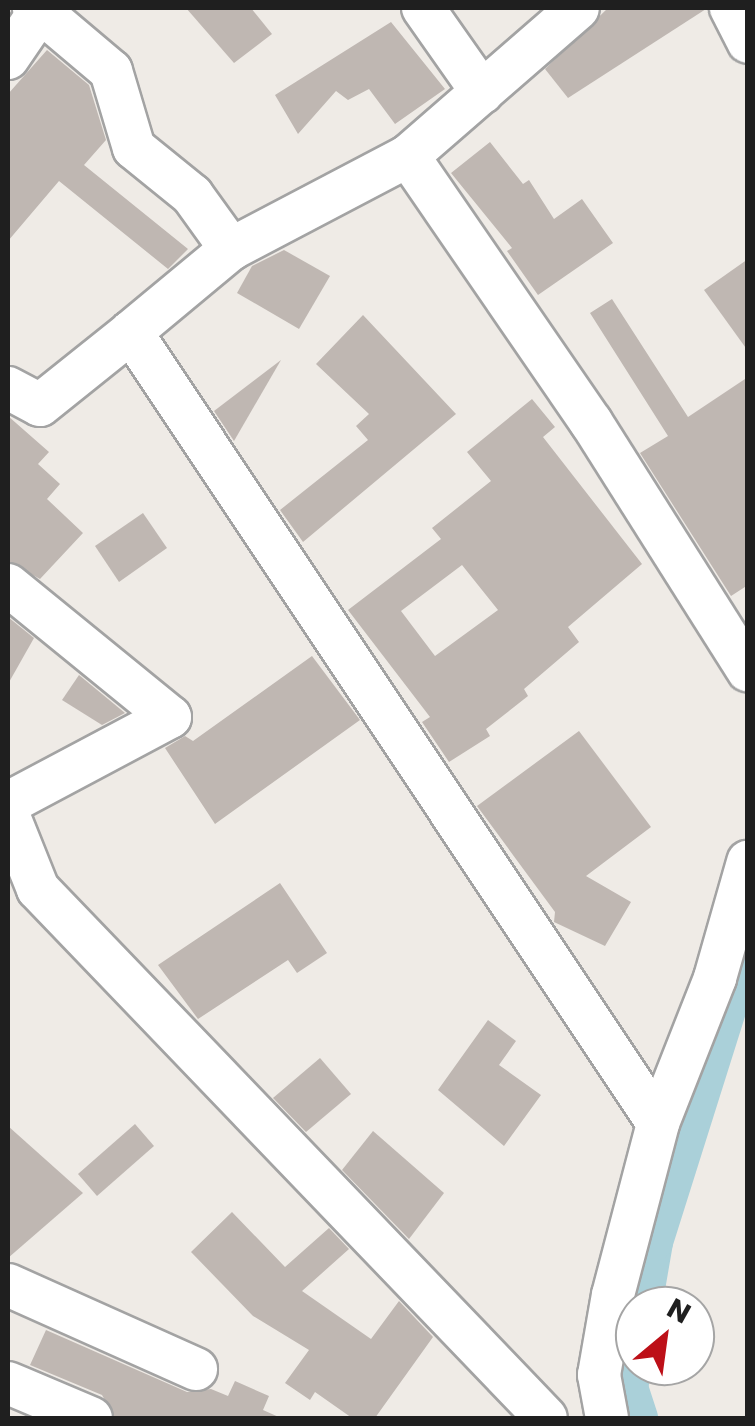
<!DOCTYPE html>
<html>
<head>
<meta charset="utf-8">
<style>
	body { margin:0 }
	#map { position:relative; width:755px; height:1426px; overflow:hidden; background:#efebe6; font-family:Poppins,sans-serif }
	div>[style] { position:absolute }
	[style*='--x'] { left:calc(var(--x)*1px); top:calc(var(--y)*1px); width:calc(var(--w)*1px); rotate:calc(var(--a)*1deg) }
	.canal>* { height:38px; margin:-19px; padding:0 19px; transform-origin:19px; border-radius:19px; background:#aad0d9 }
	.building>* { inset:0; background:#bfb7b2 }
	.roads { filter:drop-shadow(2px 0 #a3a3a3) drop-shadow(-2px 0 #a3a3a3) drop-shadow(0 2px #a3a3a3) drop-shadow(0 -2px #a3a3a3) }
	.minor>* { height:42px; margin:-21px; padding:0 21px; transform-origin:21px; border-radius:21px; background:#fff }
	span { translate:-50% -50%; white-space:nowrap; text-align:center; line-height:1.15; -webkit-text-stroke:9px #fff; paint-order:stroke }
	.frame { position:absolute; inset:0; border:10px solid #1f1f1f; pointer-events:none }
	.north { position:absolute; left:615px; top:1286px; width:100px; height:100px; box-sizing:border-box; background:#fff; border:2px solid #a5a5a5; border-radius:50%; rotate:29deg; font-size:28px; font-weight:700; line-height:40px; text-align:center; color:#1f1f1f }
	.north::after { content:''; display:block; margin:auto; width:35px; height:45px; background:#bd1018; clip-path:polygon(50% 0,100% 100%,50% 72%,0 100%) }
</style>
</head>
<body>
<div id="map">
	<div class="canal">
		<i style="--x:643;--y:1306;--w:65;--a:-80.2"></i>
		<i style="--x:654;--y:1242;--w:312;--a:-72.5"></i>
		<i style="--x:635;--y:1354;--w:34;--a:100"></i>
		<i style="--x:629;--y:1387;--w:33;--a:72"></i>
	</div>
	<div class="building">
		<i style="clip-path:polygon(186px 8px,251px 8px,272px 34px,234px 63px)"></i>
		<i style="clip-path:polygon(608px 8px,706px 9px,568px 98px,545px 69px)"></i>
		<i style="clip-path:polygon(391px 22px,445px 89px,395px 124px,369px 89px,348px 100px,336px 91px,298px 134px,275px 95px)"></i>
		<i style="clip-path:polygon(47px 50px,89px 85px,106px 140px,84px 165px,188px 249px,168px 269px,59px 181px,8px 241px,8px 94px)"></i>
		<i style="clip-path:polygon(490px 142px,523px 184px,529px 180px,554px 219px,582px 199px,613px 243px,538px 295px,507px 251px,512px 248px,451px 173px)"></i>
		<i style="clip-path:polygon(284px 250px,330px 276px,299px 329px,237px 293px,252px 266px)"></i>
		<i style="clip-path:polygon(748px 259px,748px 351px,704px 290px)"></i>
		<i style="clip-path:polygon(612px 299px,688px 417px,748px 377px,748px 585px,731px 596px,640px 453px,668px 436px,590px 313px)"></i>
		<i style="clip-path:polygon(363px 315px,456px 414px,303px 542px,280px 510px,368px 440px,356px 426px,369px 414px,316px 364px)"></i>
		<i style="clip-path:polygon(281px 360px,234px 441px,214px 411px)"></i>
		<i style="clip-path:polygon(evenodd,532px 399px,555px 427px,543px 437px,642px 564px,568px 627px,579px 642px,524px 689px,528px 696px,486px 729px,490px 736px,449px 762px,422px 722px,430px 717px,348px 610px,441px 539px,432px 528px,491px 481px,467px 452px,532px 399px,462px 565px,498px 610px,435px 656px,401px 611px,462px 565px)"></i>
		<i style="clip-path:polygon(8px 416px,49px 452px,38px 464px,60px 484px,47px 499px,83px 533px,40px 579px,8px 561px)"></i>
		<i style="clip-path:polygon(143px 513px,167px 548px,119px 582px,95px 546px)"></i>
		<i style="clip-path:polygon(8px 617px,34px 638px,8px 684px)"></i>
		<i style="clip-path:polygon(312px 656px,360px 720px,215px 824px,165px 748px,185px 736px,193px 741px)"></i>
		<i style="clip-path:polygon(79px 675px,125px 713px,102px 725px,62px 700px)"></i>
		<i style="clip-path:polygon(579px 731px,651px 827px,586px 876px,631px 902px,605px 946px,554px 922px,555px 912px,477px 806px)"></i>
		<i style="clip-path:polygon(280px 883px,327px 953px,297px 973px,288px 960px,198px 1019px,158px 965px)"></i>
		<i style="clip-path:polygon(488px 1020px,516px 1041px,499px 1065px,541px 1095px,504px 1146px,438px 1090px)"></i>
		<i style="clip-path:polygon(320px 1058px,351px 1094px,306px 1132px,273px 1098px)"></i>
		<i style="clip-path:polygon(135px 1124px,154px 1146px,97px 1196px,78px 1174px)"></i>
		<i style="clip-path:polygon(8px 1126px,83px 1193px,8px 1258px)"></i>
		<i style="clip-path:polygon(373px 1131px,444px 1193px,409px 1239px,342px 1170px)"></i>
		<i style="clip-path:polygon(232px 1212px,285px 1267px,329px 1228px,349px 1249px,302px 1291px,371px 1339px,399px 1301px,433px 1337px,375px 1418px,352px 1418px,315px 1392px,310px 1400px,285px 1383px,309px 1350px,253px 1316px,191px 1252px)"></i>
		<i style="clip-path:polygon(46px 1330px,187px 1392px,211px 1389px,228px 1396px,235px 1381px,269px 1396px,263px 1410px,281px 1418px,115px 1418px,102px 1395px,30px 1365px)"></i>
	</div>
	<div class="roads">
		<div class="minor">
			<i style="--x:423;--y:8;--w:103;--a:54.9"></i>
			<i style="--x:731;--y:8;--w:38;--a:63"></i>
			<i style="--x:40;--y:11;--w:93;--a:40.2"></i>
			<i style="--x:111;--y:71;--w:80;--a:73.4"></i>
			<i style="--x:134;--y:148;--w:75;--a:39"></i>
			<i style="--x:192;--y:195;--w:67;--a:54.2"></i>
			<i style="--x:8;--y:58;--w:57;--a:-55.8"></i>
			<i style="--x:40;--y:11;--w:7;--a:-153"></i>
			<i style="--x:408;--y:156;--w:225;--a:-41"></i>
			<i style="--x:131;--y:332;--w:130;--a:-39.7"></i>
			<i style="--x:231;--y:249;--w:200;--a:-27.7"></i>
			<i style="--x:408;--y:156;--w:323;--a:55.5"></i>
			<i style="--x:591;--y:422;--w:294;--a:57.7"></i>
			<i style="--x:8;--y:388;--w:36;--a:28"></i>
			<i style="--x:40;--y:405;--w:117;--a:-38.7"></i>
			<i style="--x:131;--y:332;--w:950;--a:56.33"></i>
			<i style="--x:8;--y:585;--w:209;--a:39.2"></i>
			<i style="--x:170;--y:717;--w:183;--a:152"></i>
			<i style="--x:8;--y:814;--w:81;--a:68.2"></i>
			<i style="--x:38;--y:889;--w:733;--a:46.16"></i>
			<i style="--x:8;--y:1285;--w:206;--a:24.1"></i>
			<i style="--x:8;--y:1383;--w:90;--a:22.9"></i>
			<i style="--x:607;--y:1418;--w:44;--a:-100.5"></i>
			<i style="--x:599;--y:1375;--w:81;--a:-80.1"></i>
			<i style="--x:613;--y:1295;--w:178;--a:-75.3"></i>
			<i style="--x:658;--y:1123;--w:156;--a:-68.5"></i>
			<i style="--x:715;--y:978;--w:121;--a:-74.1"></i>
		</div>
	</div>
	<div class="frame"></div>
	<div class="north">N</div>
</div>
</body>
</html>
